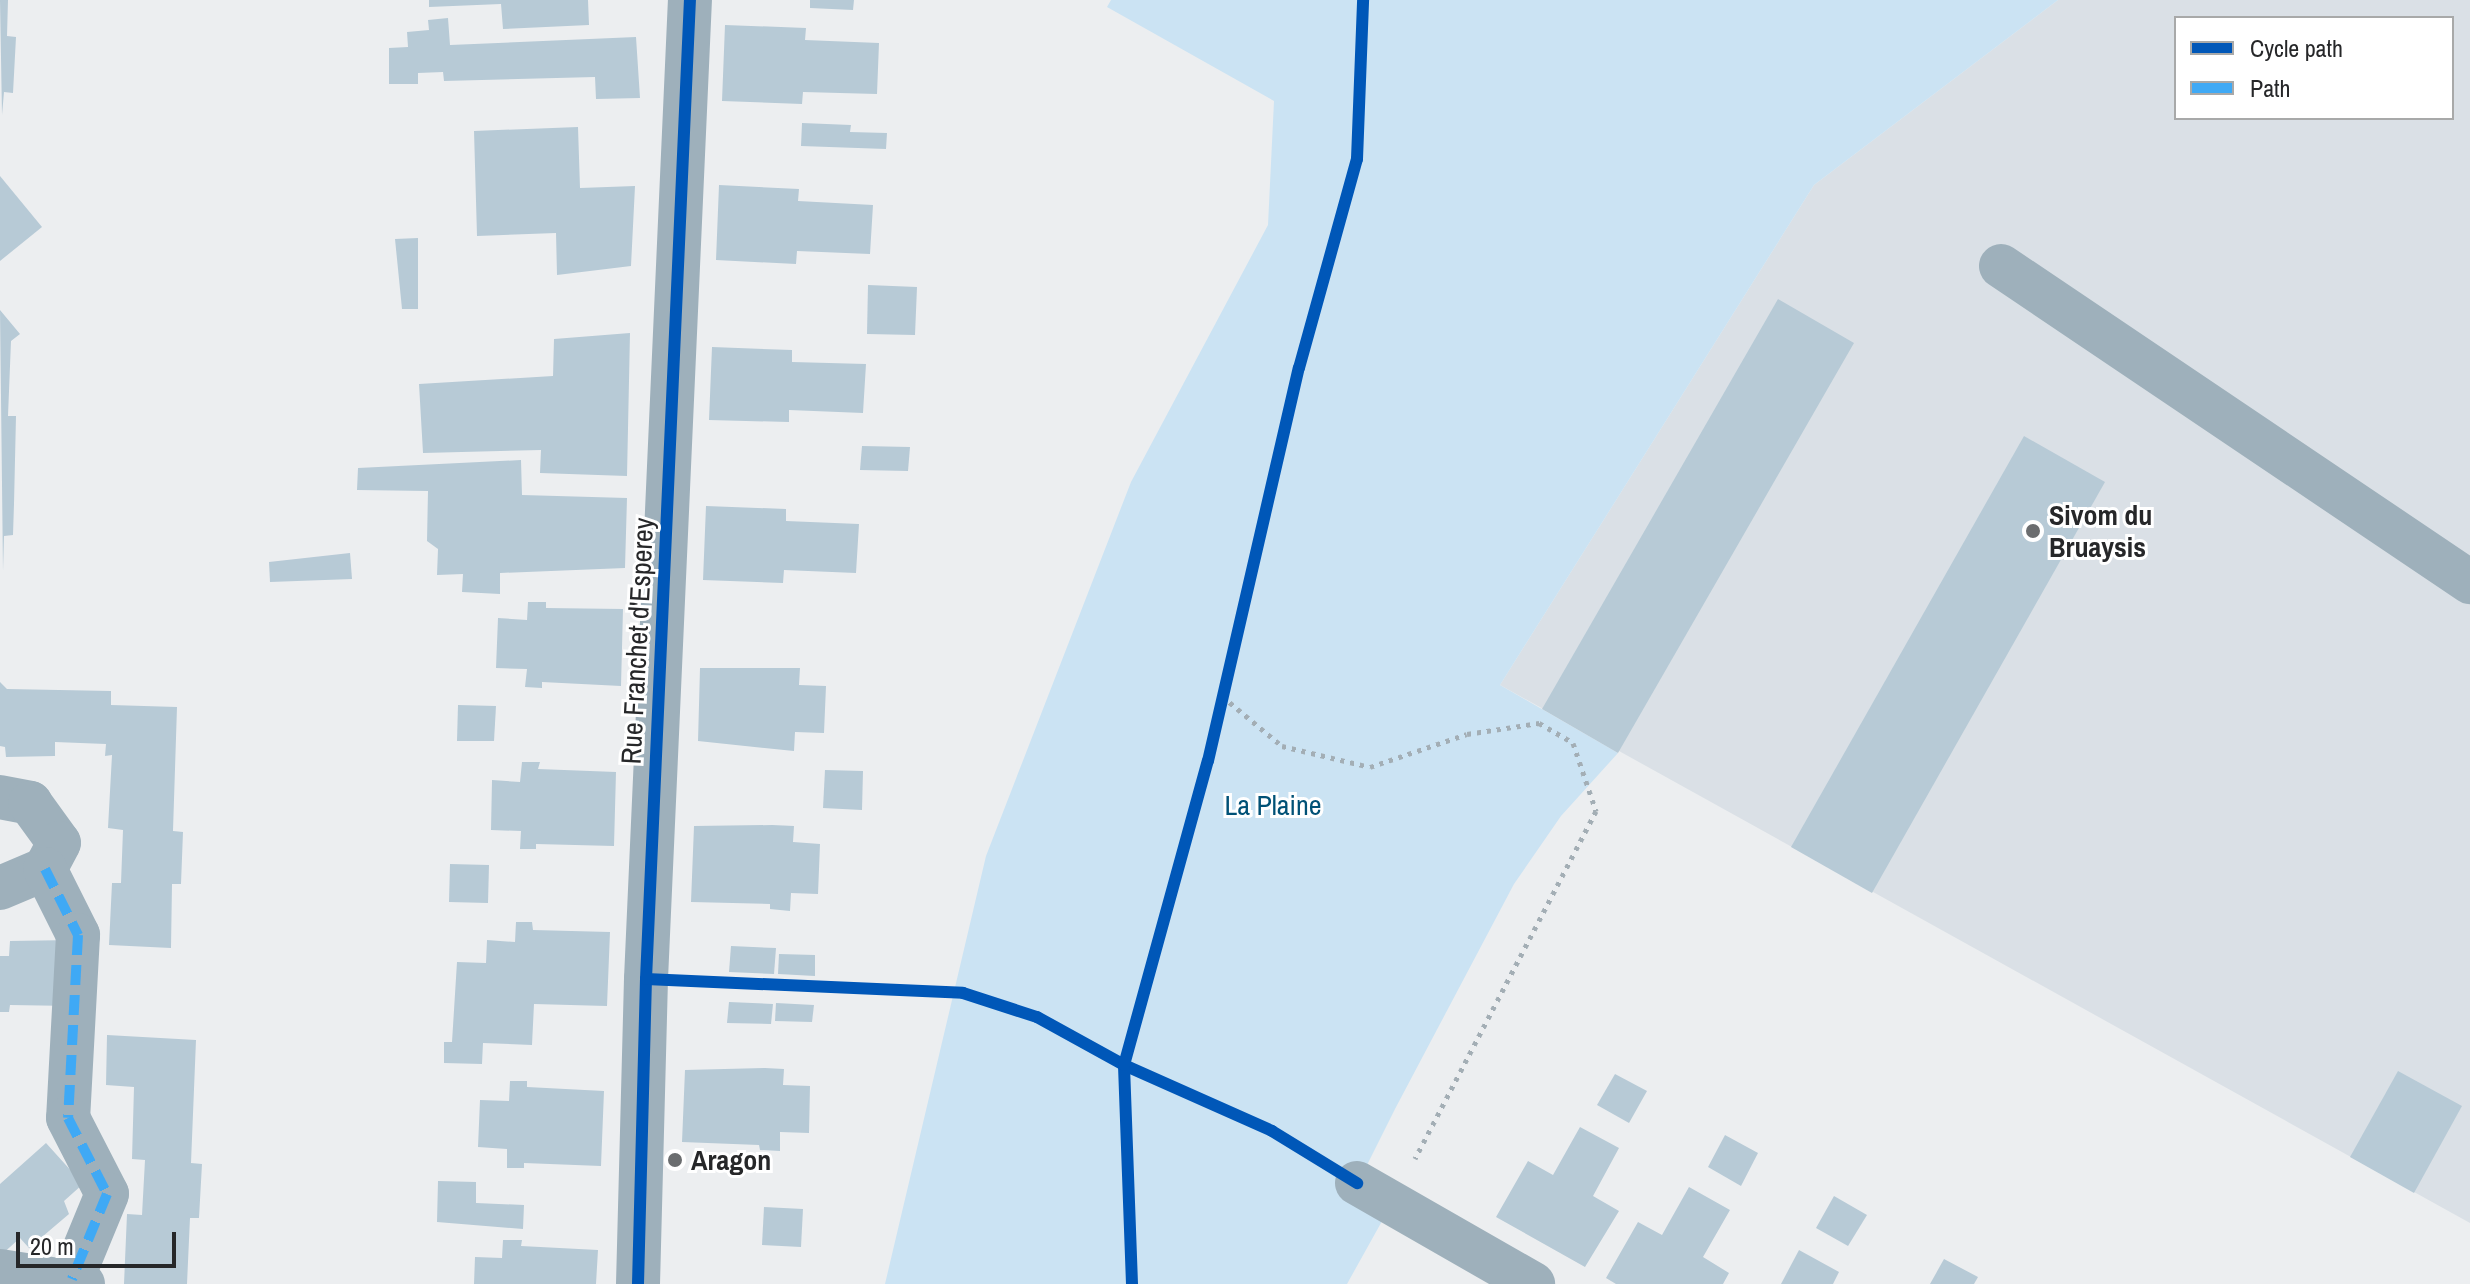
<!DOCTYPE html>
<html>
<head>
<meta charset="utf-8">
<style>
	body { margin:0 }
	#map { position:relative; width:2470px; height:1284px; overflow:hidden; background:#eceef0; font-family:"Archivo Narrow",sans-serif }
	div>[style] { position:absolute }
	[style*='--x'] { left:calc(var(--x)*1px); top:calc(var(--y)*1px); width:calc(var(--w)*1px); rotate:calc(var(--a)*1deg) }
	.built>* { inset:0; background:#dae0e6 }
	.green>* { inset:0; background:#cbe3f3 }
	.building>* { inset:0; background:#b7cad6 }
	.path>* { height:5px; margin-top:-2.5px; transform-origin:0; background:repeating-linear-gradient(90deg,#a3aeb5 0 4px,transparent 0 10px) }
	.minor>* { height:44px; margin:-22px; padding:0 22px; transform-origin:22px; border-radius:22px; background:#9eb0bb }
	.quiet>* { height:10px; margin-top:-5px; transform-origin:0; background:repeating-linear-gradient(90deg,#3fa9f5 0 20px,transparent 0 30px) }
	.cycleway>* { height:12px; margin:-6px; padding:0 6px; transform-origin:6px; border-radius:6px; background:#0057b8 }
	.dots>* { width:22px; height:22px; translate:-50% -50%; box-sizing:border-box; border:4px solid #fff; border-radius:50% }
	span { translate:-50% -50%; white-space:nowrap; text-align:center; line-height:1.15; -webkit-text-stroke:6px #fff; paint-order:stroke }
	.poi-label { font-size:28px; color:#262729; font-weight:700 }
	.left { translate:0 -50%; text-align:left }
	.street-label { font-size:28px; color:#262729 }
	.park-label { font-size:28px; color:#005176 }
	.legend { position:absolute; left:2174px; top:16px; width:280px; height:104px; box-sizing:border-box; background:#fff; border:2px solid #a8a9a9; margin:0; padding:10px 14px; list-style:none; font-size:24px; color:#262729 }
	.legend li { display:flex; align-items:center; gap:16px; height:40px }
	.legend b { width:40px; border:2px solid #a8a9a9 }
	.scale { position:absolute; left:16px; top:1232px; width:160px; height:36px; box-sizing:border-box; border:4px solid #262729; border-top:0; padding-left:10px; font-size:24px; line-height:28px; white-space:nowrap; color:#262729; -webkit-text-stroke:6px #fff; paint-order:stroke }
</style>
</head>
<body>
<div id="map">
	<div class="built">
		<i style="clip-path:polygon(evenodd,2058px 0,2470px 0,2470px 1223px,1500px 685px,1814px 185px,2058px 0,2176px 18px,2452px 18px,2452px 118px,2176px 118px,2176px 18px)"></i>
	</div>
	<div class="green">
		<i style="clip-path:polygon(1111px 0,2058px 0,1814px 185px,1500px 685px,1618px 753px,1561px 816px,1514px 884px,1395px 1109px,1358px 1183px,1391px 1205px,1347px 1284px,885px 1284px,986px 856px,1131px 482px,1268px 225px,1274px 101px,1107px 7px)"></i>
	</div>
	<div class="building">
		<i style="clip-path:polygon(0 0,8px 0,7px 36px,16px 37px,13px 93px,4px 92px,2px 115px)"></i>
		<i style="clip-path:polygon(429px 0,588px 0,589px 25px,503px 29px,501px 4px,429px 7px)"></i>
		<i style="clip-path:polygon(810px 0,854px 0,853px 10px,810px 8px)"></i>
		<i style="clip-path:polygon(448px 18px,450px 45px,636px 37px,640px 98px,596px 99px,595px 77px,444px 81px,443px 72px,418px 73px,418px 84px,389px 84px,389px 48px,408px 47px,407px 32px,429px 30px,428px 20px)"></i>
		<i style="clip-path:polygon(725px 25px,806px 28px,805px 40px,879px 43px,877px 94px,803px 92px,802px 104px,722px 101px)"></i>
		<i style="clip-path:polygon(802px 123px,851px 125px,850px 132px,887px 133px,886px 149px,801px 146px)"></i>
		<i style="clip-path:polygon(578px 127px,580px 188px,635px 186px,631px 266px,557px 275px,556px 233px,477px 236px,474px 131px)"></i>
		<i style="clip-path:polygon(0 176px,42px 227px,0 261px)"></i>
		<i style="clip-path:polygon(719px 185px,799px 189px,798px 201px,873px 205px,870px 254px,797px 251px,796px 264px,716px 260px)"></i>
		<i style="clip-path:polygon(418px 238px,418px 309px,402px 309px,395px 239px)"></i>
		<i style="clip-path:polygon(868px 285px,917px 287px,915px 335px,867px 334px)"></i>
		<i style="clip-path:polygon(1778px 299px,1854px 343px,1618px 753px,1542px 709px)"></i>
		<i style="clip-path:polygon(0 310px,20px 334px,11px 341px,8px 416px,16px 416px,14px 504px,13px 535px,4px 536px,3px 571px)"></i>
		<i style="clip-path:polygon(630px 333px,627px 476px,540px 473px,541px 450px,423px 453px,419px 384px,553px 376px,554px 339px)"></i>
		<i style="clip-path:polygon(712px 347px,792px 350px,792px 362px,866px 364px,863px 413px,789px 410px,789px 422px,709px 420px)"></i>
		<i style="clip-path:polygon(2024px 436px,2105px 482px,1872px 893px,1791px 847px)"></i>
		<i style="clip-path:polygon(862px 446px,910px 447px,908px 471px,860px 470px)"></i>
		<i style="clip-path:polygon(521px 460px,522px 495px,627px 498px,625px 568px,500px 573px,500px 594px,462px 592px,463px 574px,437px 575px,438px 549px,427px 541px,428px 491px,357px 490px,358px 468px)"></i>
		<i style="clip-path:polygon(706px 506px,786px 509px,786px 521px,859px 524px,856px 573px,784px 570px,783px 583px,703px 580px)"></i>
		<i style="clip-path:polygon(350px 553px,352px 579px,270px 582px,269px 562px)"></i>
		<i style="clip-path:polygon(528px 602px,546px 602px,546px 608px,623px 609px,621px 686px,542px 682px,542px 688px,525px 687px,527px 669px,496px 668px,498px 618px,527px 620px)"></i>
		<i style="clip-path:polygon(700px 668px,800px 668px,799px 685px,826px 686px,824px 733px,795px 732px,794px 751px,698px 741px)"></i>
		<i style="clip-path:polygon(0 682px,7px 689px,111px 691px,111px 705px,177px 707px,173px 831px,183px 832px,181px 884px,172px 884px,171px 948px,109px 945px,112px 883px,121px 883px,123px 830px,108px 828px,112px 755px,105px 756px,106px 744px,55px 742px,55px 756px,6px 757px,5px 747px,0 746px)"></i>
		<i style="clip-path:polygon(458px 705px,496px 706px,494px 741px,457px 741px)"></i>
		<i style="clip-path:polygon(522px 762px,540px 762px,538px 769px,616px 772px,614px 846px,536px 844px,536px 849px,520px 849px,521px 831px,491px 830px,492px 780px,520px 782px)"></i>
		<i style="clip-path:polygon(825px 770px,863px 771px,862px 810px,823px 808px)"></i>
		<i style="clip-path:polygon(772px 825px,794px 826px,793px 842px,820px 844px,818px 894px,791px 893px,790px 911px,770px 909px,770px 904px,691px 902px,694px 826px)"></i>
		<i style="clip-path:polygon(450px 864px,489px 865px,488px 903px,449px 902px)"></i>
		<i style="clip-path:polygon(516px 922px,532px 922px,533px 930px,610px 932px,607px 1006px,534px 1004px,532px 1045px,483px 1043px,482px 1064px,444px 1063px,444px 1042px,452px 1042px,457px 962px,486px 963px,487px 940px,515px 942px)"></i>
		<i style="clip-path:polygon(73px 940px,72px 1006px,10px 1005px,9px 1012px,0 1012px,0 956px,9px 956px,10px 941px)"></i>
		<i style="clip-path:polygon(731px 946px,776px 948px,774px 974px,729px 972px)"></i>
		<i style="clip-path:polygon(779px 954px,815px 955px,815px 976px,778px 974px)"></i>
		<i style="clip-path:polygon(729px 1002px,773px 1004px,771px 1024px,727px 1023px)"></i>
		<i style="clip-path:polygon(776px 1003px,814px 1005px,812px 1022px,775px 1021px)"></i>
		<i style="clip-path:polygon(107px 1035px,196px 1040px,191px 1163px,202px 1164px,199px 1218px,190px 1218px,187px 1284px,124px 1284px,127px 1214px,142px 1215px,145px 1160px,132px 1159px,134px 1087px,106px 1085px)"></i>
		<i style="clip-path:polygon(765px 1068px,784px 1069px,783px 1085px,810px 1086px,809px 1133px,780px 1132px,780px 1151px,760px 1150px,759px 1145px,682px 1142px,685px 1070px)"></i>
		<i style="clip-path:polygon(2398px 1071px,2462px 1106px,2414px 1193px,2350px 1157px)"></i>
		<i style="clip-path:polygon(1615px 1074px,1647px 1091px,1629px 1123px,1597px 1105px)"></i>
		<i style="clip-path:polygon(510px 1081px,527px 1081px,527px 1087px,604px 1091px,601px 1166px,524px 1163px,524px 1168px,507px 1168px,507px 1149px,478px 1147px,480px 1100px,509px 1101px)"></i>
		<i style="clip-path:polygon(1580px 1127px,1619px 1148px,1593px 1196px,1619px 1211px,1585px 1267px,1496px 1217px,1528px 1161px,1553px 1175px)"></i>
		<i style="clip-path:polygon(1725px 1135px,1758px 1153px,1741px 1186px,1708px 1167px)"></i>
		<i style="clip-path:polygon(46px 1143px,83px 1184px,64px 1201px,69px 1214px,29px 1248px,20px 1238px,0 1256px,0 1184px)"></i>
		<i style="clip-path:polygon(438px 1181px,476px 1182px,476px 1203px,524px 1205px,523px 1229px,437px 1222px)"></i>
		<i style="clip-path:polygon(1689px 1187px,1730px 1210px,1703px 1257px,1729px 1273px,1723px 1284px,1616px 1284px,1606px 1278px,1638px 1222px,1662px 1235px)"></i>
		<i style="clip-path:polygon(1834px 1196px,1867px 1215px,1848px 1246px,1816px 1228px)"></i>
		<i style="clip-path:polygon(764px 1207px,803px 1209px,801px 1247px,762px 1245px)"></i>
		<i style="clip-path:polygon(503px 1240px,522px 1240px,521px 1246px,598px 1250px,596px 1284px,474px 1284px,475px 1257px,502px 1258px)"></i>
		<i style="clip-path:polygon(1799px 1250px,1839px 1272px,1833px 1284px,1781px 1284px)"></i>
		<i style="clip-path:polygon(1944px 1259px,1978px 1277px,1974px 1284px,1930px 1284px)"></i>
	</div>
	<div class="path">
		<i style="--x:1222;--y:696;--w:78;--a:39.8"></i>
		<i style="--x:1282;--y:746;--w:90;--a:13.4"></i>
		<i style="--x:1370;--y:767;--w:102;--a:-18.8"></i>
		<i style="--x:1467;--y:734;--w:73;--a:-8.7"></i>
		<i style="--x:1539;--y:723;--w:39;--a:30"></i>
		<i style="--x:1573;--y:743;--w:72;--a:71.3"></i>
		<i style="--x:1596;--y:811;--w:392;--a:117.5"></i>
	</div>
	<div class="minor">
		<i style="--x:2001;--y:266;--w:566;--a:33.97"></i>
		<i style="--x:0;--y:797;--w:31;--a:11"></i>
		<i style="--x:30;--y:803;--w:49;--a:54.1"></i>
		<i style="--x:59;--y:843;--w:30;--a:118"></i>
		<i style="--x:45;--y:869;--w:49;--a:157.1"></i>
		<i style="--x:45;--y:869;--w:74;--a:63.4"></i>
		<i style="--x:78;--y:935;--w:183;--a:93.1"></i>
		<i style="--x:68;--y:1118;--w:85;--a:62.8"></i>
		<i style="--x:107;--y:1194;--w:92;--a:112.4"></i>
		<i style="--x:1357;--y:1183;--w:203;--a:29.8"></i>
		<i style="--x:0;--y:1271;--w:84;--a:8.9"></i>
		<i style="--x:638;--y:1284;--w:305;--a:-88.5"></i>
		<i style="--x:646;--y:979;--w:980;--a:-87.43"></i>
	</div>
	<div class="quiet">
		<i style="--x:45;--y:869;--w:74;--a:63.4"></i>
		<i style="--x:78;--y:935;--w:183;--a:93.1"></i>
		<i style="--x:68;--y:1118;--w:85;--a:62.8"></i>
		<i style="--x:107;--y:1194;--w:92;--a:112.4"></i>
	</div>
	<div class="cycleway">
		<i style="--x:646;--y:979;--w:317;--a:2.5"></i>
		<i style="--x:963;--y:993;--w:78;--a:18"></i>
		<i style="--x:1037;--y:1017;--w:99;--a:28.9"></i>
		<i style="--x:1124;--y:1065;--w:162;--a:24"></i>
		<i style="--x:1272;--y:1131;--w:100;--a:31.5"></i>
		<i style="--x:638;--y:1284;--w:305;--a:-88.5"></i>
		<i style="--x:646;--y:979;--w:980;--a:-87.43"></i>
		<i style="--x:1132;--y:1284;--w:219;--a:-92.1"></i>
		<i style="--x:1124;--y:1065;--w:315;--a:-74.6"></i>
		<i style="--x:1208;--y:761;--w:403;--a:-77"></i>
		<i style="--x:1299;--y:368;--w:217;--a:-74.5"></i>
		<i style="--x:1357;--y:159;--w:159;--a:-87.8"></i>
	</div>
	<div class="dots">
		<i style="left:2033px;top:531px;background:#6b6d6f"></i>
		<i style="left:675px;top:1160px;background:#6b6d6f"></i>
	</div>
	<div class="poi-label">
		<span class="left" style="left:2049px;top:531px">Sivom du<br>Bruaysis</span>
		<span class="left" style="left:691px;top:1160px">Aragon</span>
	</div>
	<div class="street-label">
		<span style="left:637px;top:641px;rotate:-87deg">Rue Franchet d'Esperey</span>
	</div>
	<div class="park-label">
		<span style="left:1273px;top:805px">La Plaine</span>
	</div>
	<ul class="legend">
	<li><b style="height:10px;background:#0057b8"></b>Cycle path</li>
	<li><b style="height:10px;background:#3fa9f5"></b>Path</li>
	</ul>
	<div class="scale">20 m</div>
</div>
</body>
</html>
